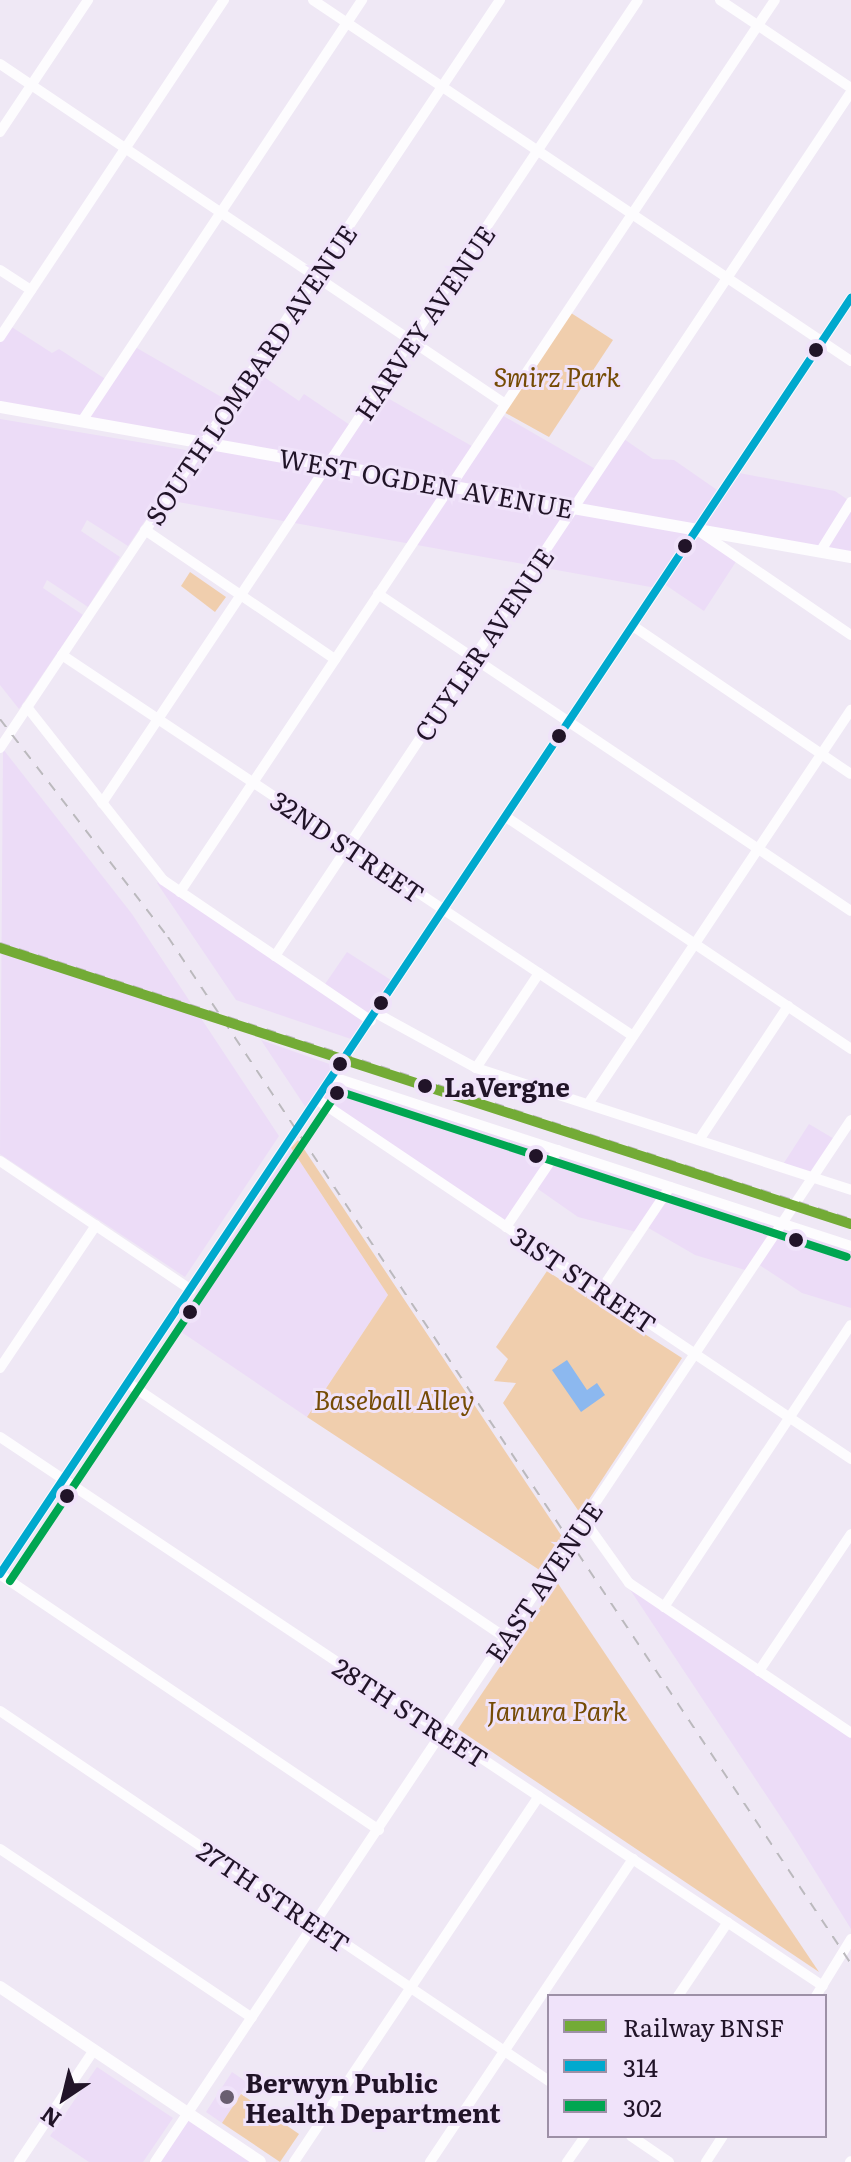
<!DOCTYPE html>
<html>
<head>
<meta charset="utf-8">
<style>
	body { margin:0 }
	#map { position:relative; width:851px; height:2162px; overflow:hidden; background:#efe8f5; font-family:Literata,serif }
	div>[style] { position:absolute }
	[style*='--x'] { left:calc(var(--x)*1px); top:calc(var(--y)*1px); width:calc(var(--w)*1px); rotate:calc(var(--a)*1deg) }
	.built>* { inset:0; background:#ecdcf7 }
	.green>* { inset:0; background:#f0cead }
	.water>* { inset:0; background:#8cb8ef }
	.minor>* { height:10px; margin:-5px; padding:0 5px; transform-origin:5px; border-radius:5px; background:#fdfcfe }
	.major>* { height:12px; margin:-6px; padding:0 6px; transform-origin:6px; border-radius:6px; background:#fdfcfe }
	.rail>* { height:2px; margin-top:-1px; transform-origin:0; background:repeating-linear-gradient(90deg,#bbb9bd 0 10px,transparent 0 20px) }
	.bus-1>* { height:8px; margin:-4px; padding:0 4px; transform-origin:4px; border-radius:4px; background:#00a9ce }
	.bus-2>* { height:8px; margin:-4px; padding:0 4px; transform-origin:4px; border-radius:4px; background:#00a651 }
	.rail-1>* { height:10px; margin:-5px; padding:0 5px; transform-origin:5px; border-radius:5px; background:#73ab36 }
	.dots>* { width:22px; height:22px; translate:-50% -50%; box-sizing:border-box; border:4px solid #f0e3fa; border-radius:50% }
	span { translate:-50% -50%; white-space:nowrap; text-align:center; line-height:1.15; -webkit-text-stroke:6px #f0e3fa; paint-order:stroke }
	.street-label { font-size:26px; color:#211428 }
	.park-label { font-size:26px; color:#754b05; font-style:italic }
	.stop-label { font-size:26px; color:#211428; font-weight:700 }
	.left { translate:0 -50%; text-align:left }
	.poi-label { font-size:26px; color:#211428; font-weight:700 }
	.legend { position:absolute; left:547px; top:1994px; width:280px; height:144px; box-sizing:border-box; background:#f0e3fa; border:2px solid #9d90a6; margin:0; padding:10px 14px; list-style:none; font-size:24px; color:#211428 }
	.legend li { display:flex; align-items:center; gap:16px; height:40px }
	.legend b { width:40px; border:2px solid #9d90a6 }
	.north { position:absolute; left:24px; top:2058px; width:80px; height:80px; -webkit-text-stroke:6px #f0e3fa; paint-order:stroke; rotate:215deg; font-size:22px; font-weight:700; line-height:32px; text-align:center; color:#211428 }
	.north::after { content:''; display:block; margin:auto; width:28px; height:36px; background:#211428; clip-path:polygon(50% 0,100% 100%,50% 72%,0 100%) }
</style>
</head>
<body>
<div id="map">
	<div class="built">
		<i style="clip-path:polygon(7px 324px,52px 353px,59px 349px,107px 380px,130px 344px,230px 402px,203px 440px,0 405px,0 334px)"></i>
		<i style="clip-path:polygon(254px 370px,299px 401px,304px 394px,353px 427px,377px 392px,477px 449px,500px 414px,599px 471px,621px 437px,653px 459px,674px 460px,720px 492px,734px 472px,835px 491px,851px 502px,851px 555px,697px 528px,656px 588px,167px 500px)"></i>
		<i style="clip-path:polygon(0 419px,186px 450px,189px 455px,128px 546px,87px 520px,81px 531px,120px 557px,88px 607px,47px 580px,43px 588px,83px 615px,19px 709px,0 685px)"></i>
		<i style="clip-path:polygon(698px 533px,737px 560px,704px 611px,664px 584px)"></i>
		<i style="clip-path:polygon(3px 749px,132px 914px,279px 1136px,185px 1277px,0 1154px)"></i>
		<i style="clip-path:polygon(160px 881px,367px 1021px,354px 1040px,236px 1000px,157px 883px)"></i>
		<i style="clip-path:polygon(347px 952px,394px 982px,369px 1018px,323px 987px)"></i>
		<i style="clip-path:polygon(261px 1040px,338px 1067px,331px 1077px,555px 1150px,505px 1224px,317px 1098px,308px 1111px)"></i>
		<i style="clip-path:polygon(809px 1124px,836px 1140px,812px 1176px,782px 1166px)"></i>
		<i style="clip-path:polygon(291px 1148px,388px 1295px,307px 1417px,174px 1327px)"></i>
		<i style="clip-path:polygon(559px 1151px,851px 1248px,851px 1308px,802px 1293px,758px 1264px,752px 1272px,695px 1255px,645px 1226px,640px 1233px,578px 1217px,535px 1187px)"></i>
		<i style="clip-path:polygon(627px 1585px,851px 1735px,851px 1929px,792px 1834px)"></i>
		<i style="clip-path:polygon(97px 2067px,173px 2118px,143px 2162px,89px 2162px,50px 2136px)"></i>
		<i style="clip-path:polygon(232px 2072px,248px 2083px,222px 2123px,206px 2112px)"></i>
		<i style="clip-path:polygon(187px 2114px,258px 2162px,155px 2162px)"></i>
	</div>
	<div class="green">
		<i style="clip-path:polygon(568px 311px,613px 340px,549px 437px,502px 411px)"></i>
		<i style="clip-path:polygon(190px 572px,226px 597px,215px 612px,181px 586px)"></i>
		<i style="clip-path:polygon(298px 1140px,565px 1541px,544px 1573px,307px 1417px,388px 1295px,291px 1148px)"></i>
		<i style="clip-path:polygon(547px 1271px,682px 1358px,580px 1513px,503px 1403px,516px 1383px,494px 1381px,508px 1359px,496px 1347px)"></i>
		<i style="clip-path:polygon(557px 1582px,819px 1972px,458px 1729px)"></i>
		<i style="clip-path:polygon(241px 2094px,299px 2134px,280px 2162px,222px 2123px)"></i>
	</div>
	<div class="water">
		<i style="clip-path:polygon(567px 1360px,587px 1390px,597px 1383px,605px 1395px,581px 1412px,552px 1370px)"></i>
	</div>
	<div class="minor">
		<i style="--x:313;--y:0;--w:648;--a:33.86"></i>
		<i style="--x:720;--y:0;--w:158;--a:33.9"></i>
		<i style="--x:0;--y:64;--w:607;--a:33.93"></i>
		<i style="--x:0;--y:132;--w:159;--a:-56.3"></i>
		<i style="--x:0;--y:270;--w:37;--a:33"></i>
		<i style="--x:0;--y:337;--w:405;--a:-56.4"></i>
		<i style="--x:82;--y:421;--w:506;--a:-56.37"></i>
		<i style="--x:145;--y:530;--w:230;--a:34.2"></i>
		<i style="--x:699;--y:531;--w:184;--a:34.4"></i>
		<i style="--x:820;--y:552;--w:59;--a:-58.2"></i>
		<i style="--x:378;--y:594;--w:569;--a:33.83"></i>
		<i style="--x:633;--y:626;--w:263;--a:34.2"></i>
		<i style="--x:62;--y:655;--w:686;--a:33.71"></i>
		<i style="--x:27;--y:707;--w:220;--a:51.8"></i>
		<i style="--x:163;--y:880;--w:251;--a:34.1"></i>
		<i style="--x:0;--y:748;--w:900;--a:-56.24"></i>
		<i style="--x:102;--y:803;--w:965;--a:-56.28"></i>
		<i style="--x:506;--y:817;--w:416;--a:33.9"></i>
		<i style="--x:180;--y:892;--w:1072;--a:-56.3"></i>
		<i style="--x:275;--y:956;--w:1038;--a:-56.31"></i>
		<i style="--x:376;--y:1013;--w:114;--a:28.8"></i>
		<i style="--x:476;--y:1068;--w:394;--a:18"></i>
		<i style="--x:476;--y:1068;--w:114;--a:-56.4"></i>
		<i style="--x:333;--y:1077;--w:545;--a:18.07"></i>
		<i style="--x:318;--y:1100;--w:643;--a:33.96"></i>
		<i style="--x:588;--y:1104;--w:474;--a:-56.3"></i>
		<i style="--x:699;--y:1140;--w:161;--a:-56.4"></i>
		<i style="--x:0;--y:1161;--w:230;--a:34"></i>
		<i style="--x:506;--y:1227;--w:93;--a:-56"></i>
		<i style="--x:601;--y:1290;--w:124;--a:-56.2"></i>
		<i style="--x:0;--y:1368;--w:172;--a:-56.1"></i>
		<i style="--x:128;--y:1383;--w:456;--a:34"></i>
		<i style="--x:0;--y:1437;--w:989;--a:33.71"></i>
		<i style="--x:584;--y:1520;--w:77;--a:54.5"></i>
		<i style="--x:629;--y:1583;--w:268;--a:34"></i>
		<i style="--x:664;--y:1607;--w:338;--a:-56.5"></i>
		<i style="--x:759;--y:1671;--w:165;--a:-56.1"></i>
		<i style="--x:0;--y:1711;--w:662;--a:33.98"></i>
		<i style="--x:379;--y:1830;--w:457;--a:-146"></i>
		<i style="--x:0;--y:1574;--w:1534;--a:-56.3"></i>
		<i style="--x:0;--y:1849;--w:303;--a:33.8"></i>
		<i style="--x:678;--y:1996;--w:89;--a:-56"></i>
		<i style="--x:816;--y:1996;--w:67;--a:-58.4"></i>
		<i style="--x:631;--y:2136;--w:46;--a:34.4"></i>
		<i style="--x:19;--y:2162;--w:135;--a:-56.2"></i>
		<i style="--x:155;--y:2162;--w:1253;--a:-56.26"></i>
		<i style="--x:294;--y:2162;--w:440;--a:-56.2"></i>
		<i style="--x:430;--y:2162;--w:365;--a:-56.2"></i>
		<i style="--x:567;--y:2162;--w:32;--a:-55"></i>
		<i style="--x:706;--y:2162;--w:31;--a:-57"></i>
		<i style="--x:850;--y:2162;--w:1;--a:-45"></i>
	</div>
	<div class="major">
		<i style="--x:0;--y:407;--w:864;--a:10"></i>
		<i style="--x:0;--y:1987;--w:313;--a:33.9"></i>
	</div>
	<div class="rail">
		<i style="--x:0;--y:719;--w:275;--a:52.4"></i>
		<i style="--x:168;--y:937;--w:1233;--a:56.37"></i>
		<i style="--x:0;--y:943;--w:895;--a:17.97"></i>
	</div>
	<div class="bus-1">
		<i style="--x:0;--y:1574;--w:1534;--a:-56.3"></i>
	</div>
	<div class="bus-2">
		<i style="--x:10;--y:1581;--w:590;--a:-56.2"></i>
		<i style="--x:338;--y:1091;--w:535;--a:18.06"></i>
	</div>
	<div class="rail-1">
		<i style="--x:0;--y:948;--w:895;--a:17.97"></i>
	</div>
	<div class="dots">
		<i style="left:816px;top:350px;background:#211428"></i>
		<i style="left:685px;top:546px;background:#211428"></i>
		<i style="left:559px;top:736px;background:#211428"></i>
		<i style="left:381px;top:1003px;background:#211428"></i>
		<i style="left:340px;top:1064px;background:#211428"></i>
		<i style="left:425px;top:1086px;background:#211428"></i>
		<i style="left:337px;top:1093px;background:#211428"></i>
		<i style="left:536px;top:1156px;background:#211428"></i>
		<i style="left:796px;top:1240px;background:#211428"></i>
		<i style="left:190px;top:1312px;background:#211428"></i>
		<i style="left:67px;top:1496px;background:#211428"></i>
		<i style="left:227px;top:2097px;background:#695e70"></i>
	</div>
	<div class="street-label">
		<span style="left:424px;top:322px;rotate:-56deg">HARVEY AVENUE</span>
		<span style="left:250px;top:374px;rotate:-56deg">SOUTH LOMBARD AVENUE</span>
		<span style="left:426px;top:482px;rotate:10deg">WEST OGDEN AVENUE</span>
		<span style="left:483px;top:644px;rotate:-56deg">CUYLER AVENUE</span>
		<span style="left:348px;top:846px;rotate:34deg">32ND STREET</span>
		<span style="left:584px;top:1279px;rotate:34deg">31ST STREET</span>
		<span style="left:543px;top:1581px;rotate:-56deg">EAST AVENUE</span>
		<span style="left:411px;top:1712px;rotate:33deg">28TH STREET</span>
		<span style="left:274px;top:1896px;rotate:34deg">27TH STREET</span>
	</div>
	<div class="park-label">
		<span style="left:557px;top:376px">Smirz Park</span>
		<span style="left:394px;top:1399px">Baseball Alley</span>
		<span style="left:557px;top:1710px">Janura Park</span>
	</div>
	<div class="stop-label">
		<span class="left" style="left:444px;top:1086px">LaVergne</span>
	</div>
	<div class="poi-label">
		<span class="left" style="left:245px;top:2097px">Berwyn Public<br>Health Department</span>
	</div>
	<ul class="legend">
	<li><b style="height:10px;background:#73ab36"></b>Railway BNSF</li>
	<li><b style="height:10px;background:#00a9ce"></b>314</li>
	<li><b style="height:10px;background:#00a651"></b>302</li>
	</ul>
	<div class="north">N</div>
</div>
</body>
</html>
